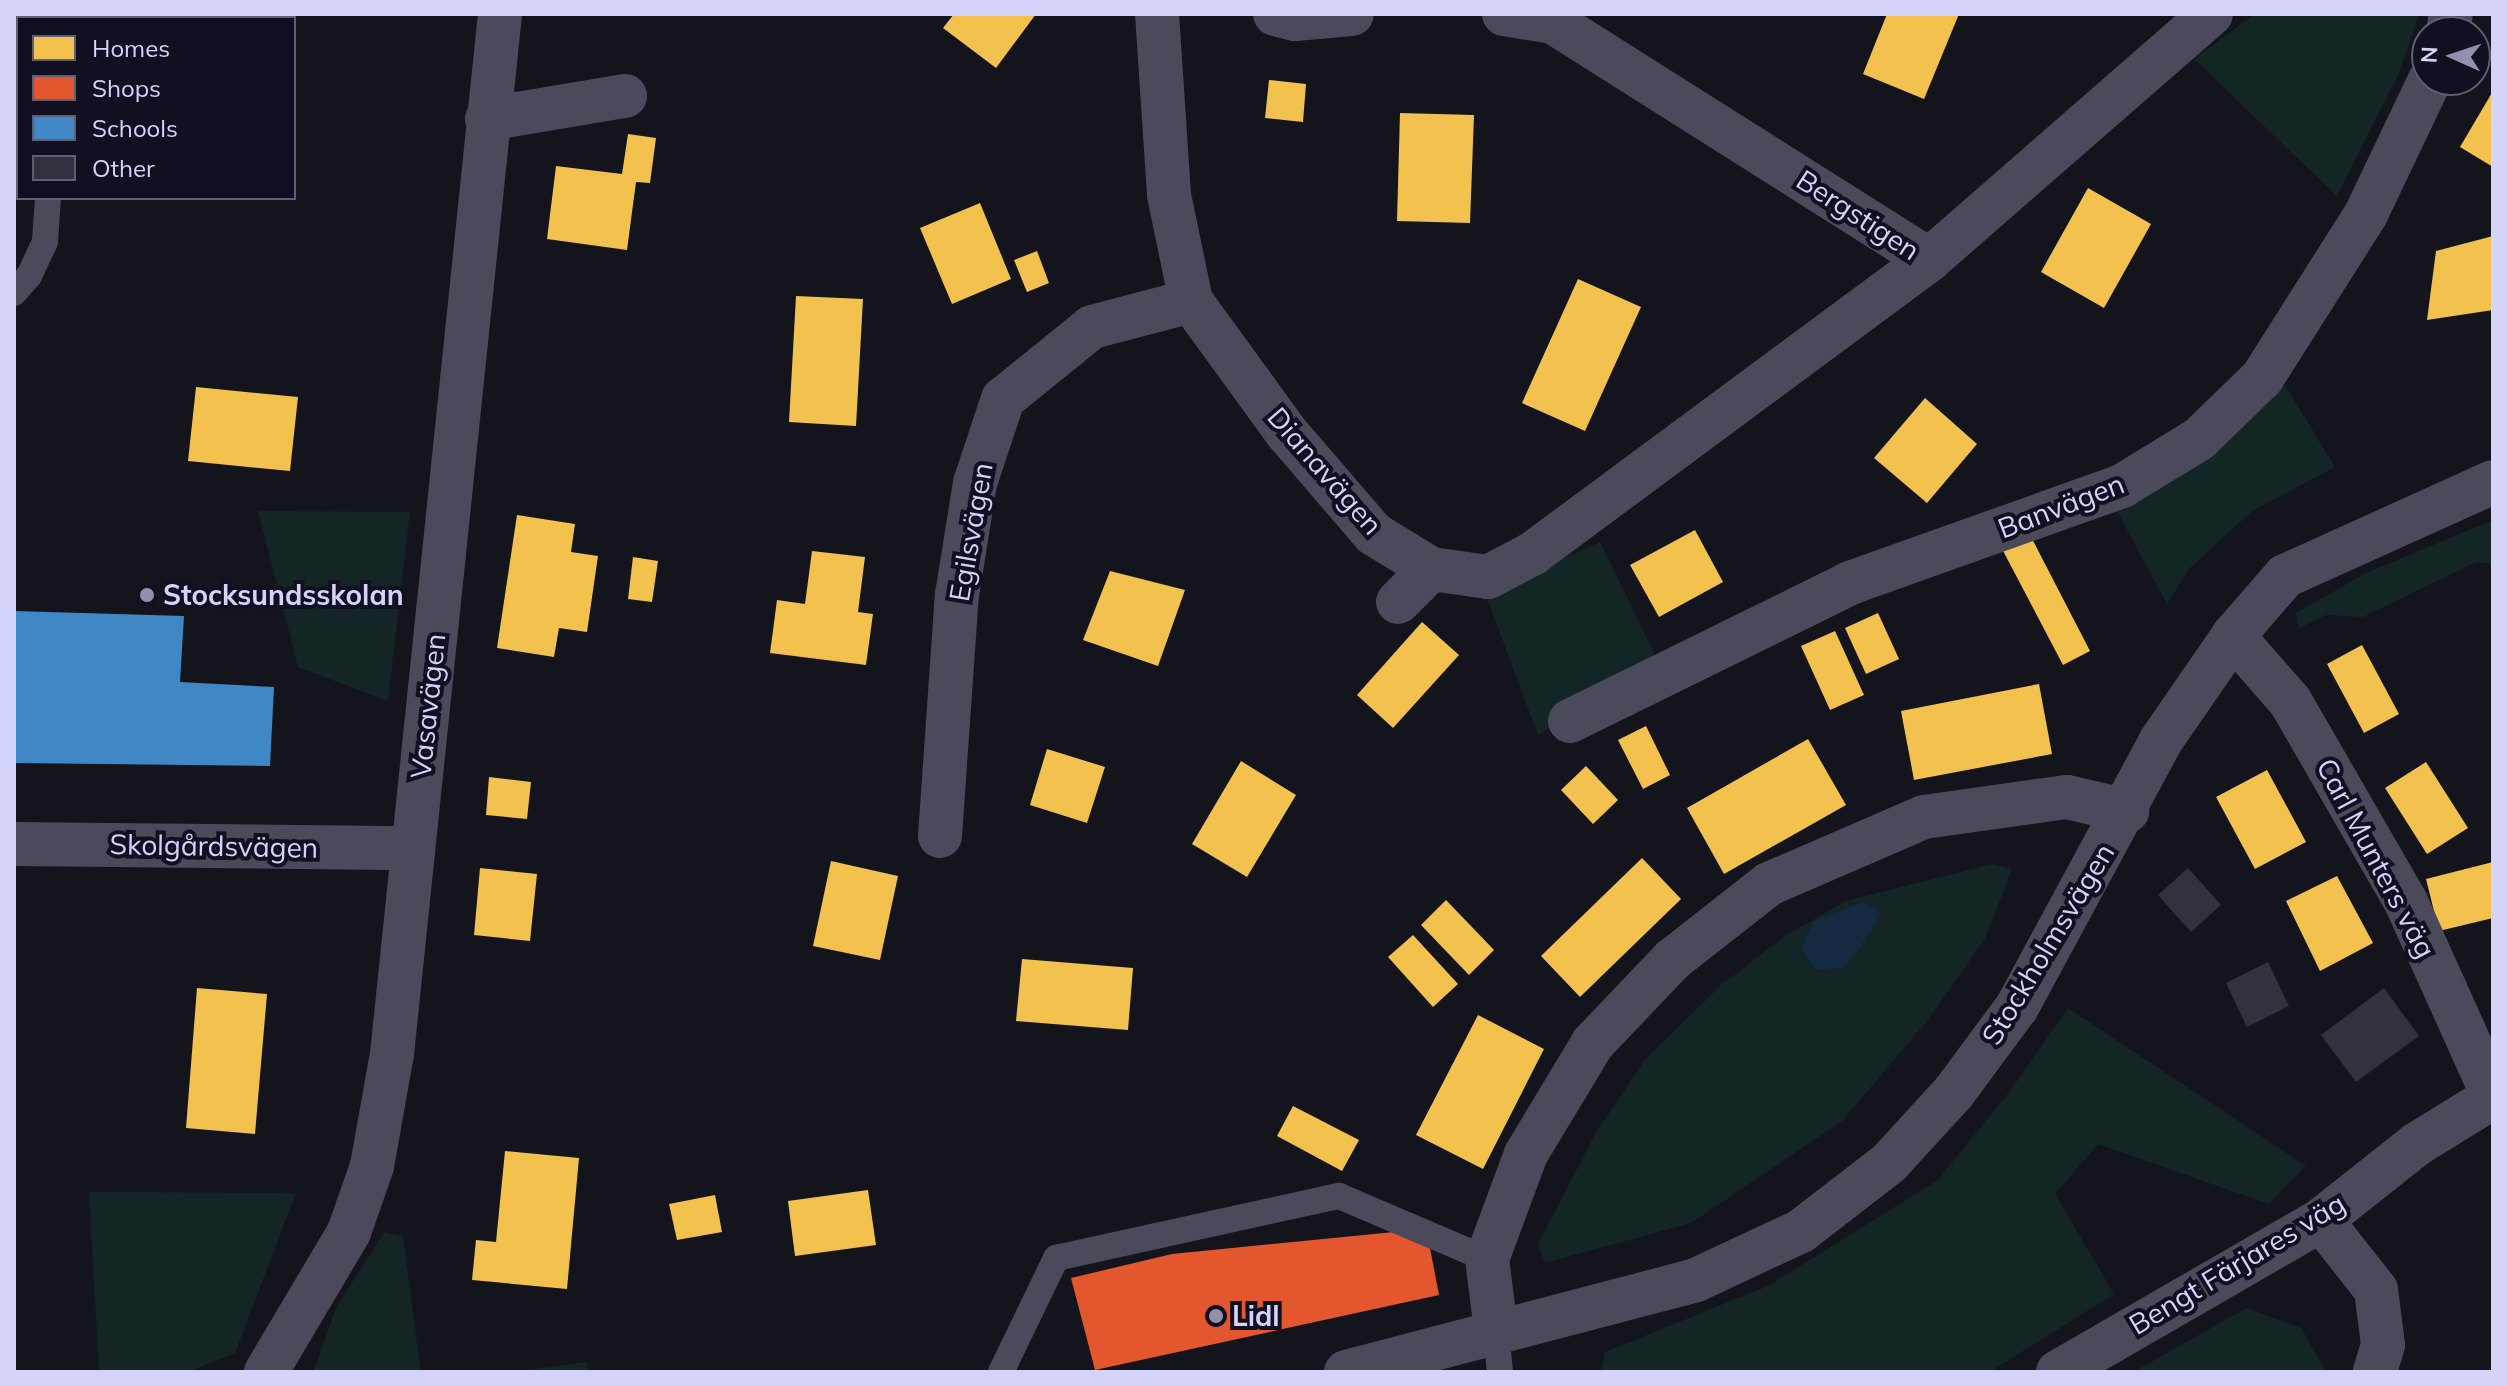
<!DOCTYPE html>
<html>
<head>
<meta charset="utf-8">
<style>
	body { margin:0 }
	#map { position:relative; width:2507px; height:1386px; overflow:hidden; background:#14141c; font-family:Mulish,sans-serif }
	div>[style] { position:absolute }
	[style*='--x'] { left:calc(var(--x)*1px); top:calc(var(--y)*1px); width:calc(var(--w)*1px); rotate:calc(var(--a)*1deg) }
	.green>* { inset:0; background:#132625 }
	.water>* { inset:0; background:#152a40 }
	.homes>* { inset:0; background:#f2c14e }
	.shops>* { inset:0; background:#e4572e }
	.schools>* { inset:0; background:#3f88c5 }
	.building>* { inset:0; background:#32323e }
	.service>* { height:26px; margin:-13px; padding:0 13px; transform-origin:13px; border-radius:13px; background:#4a4a5b }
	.minor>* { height:44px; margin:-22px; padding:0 22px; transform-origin:22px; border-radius:22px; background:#4a4a5b }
	.tertiary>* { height:44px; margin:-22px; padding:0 22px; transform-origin:22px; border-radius:22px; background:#4a4a5b }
	.dots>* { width:22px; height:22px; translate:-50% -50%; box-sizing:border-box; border:4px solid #111020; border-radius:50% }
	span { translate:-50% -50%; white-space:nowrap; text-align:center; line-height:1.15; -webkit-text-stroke:8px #111020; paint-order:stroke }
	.street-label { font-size:28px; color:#d4d4fa }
	.poi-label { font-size:28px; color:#d4d4fa; font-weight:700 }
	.left { translate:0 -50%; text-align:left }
	.frame { position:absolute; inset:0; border:16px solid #d4d4fa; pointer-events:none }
	.legend { position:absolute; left:16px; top:16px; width:280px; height:184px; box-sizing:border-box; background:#111020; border:2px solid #5f5e77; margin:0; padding:10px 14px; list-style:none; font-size:24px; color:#d4d4fa }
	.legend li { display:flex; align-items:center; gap:16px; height:40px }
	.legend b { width:40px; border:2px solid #5f5e77 }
	.north { position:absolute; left:2411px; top:16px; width:80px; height:80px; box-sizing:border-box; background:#111020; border:2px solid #5f5e77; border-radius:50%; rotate:273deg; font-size:22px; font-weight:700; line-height:32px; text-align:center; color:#d4d4fa }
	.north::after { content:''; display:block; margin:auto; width:28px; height:36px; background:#9191ac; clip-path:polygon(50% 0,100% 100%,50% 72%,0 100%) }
</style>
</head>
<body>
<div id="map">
	<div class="green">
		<i style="clip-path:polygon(2255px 14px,2419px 14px,2399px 73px,2337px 196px,2194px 59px)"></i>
		<i style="clip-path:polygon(2285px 385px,2335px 467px,2252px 511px,2189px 569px,2167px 604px,2109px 496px,2210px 454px)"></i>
		<i style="clip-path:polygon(258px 511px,410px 512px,388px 701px,298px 667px)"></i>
		<i style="clip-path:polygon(2493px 520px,2493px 564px,2476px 562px,2363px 617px,2326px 615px,2298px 629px,2296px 613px,2364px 574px)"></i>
		<i style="clip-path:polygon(1600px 542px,1657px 659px,1538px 735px,1485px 593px)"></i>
		<i style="clip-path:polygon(1992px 864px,2012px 869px,1985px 939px,1927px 1021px,1842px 1121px,1691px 1223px,1545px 1263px,1538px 1244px,1595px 1134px,1645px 1060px,1720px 986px,1788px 934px,1846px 901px)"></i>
		<i style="clip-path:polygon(2068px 1008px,2306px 1166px,2269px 1204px,2098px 1144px,2055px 1194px,2114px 1294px,1990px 1372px,1601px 1372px,1605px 1352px,1768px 1286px,1938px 1180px,2010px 1091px)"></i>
		<i style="clip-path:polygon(89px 1192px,296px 1193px,235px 1353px,187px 1372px,99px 1372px)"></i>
		<i style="clip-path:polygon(384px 1232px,403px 1236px,421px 1372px,313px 1372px,336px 1308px)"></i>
		<i style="clip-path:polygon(2247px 1308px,2301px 1328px,2326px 1372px,2133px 1372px)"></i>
		<i style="clip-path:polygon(587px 1362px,588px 1372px,514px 1372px)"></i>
	</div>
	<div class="water">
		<i style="clip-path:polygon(1863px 902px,1882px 913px,1860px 947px,1844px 968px,1816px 970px,1801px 948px,1814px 921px)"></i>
	</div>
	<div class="homes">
		<i style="clip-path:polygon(954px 14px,1036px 14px,996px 68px,943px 28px)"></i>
		<i style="clip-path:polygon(1887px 14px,1959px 14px,1924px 99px,1863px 74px)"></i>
		<i style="clip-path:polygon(1269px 80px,1306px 84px,1303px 122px,1265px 118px)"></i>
		<i style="clip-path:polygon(2493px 91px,2493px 167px,2460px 147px)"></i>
		<i style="clip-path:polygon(1400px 113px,1474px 115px,1470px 223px,1397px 221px)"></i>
		<i style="clip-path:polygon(628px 134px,656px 138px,650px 183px,636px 182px,627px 250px,547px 239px,556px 166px,622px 174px)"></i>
		<i style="clip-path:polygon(2088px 188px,2151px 224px,2104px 308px,2041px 272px)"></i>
		<i style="clip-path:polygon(980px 203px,1011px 279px,952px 304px,920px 228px)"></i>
		<i style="clip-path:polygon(2493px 236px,2493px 310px,2427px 320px,2436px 251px)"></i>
		<i style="clip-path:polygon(1037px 251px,1049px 283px,1027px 292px,1014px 260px)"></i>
		<i style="clip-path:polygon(1578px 279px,1641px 307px,1585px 431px,1522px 403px)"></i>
		<i style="clip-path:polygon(796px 296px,863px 299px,856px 426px,789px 422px)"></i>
		<i style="clip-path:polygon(196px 387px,298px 397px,290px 471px,188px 461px)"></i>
		<i style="clip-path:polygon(1925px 398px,1977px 444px,1927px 503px,1874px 458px)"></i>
		<i style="clip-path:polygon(517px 515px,575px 524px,571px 552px,598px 556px,587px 632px,559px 628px,554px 657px,497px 648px)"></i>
		<i style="clip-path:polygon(1695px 530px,1723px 582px,1659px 617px,1630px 565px)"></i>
		<i style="clip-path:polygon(2029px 533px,2090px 651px,2063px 665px,2001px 547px)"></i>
		<i style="clip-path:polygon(812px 551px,865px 557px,858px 612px,873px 614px,866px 665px,770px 653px,777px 600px,805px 604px)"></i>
		<i style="clip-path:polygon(633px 557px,658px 561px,652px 602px,628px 599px)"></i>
		<i style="clip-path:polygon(1110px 571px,1185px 590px,1158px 666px,1083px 640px)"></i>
		<i style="clip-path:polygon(1878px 613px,1899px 659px,1866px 674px,1845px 628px)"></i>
		<i style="clip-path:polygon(1422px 622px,1459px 655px,1393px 728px,1357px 695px)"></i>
		<i style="clip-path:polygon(1835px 631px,1864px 695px,1830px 710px,1801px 646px)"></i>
		<i style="clip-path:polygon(2362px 645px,2399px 714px,2364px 733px,2327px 664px)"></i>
		<i style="clip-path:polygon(2039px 684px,2052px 754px,1914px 780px,1901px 711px)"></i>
		<i style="clip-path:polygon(1646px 726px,1670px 775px,1643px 789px,1618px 740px)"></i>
		<i style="clip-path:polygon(1808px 739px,1846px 805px,1724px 874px,1687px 808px)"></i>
		<i style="clip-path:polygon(1047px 749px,1105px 767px,1087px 823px,1030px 805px)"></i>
		<i style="clip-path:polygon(1241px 761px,1296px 795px,1247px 877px,1192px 844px)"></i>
		<i style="clip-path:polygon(2426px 762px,2468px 828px,2427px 854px,2385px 788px)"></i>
		<i style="clip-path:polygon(1586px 766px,1618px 800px,1593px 824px,1561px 790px)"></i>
		<i style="clip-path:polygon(2267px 770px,2306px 842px,2255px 869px,2216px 797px)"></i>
		<i style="clip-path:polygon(489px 777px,531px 782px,527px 819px,486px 815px)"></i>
		<i style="clip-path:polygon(1642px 858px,1681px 899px,1580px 997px,1541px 956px)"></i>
		<i style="clip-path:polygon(831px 861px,898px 876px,880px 960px,813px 946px)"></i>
		<i style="clip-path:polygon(2493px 862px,2493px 918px,2439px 931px,2426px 879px)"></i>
		<i style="clip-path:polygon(480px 868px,537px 874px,530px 941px,474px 935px)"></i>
		<i style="clip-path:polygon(2337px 876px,2373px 943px,2320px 971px,2286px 901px)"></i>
		<i style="clip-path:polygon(1446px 900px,1494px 950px,1469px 975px,1421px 925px)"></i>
		<i style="clip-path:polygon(1413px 935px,1458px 984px,1433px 1007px,1388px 957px)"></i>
		<i style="clip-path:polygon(1022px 959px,1133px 968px,1128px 1030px,1016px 1021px)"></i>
		<i style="clip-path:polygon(197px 988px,267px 994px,255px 1134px,186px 1128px)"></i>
		<i style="clip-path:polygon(1478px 1015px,1544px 1049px,1483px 1169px,1416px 1135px)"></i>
		<i style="clip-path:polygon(1293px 1106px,1359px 1140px,1342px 1171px,1277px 1136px)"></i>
		<i style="clip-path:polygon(505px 1151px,579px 1158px,567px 1289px,472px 1280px,476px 1240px,496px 1242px)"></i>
		<i style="clip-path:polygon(868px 1190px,876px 1245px,795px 1256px,788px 1201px)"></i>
		<i style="clip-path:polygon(715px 1195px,722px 1232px,677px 1240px,669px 1204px)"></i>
	</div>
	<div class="shops">
		<i style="clip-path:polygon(1394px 1232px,1430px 1248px,1439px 1295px,1095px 1370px,1071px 1278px,1172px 1254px)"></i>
	</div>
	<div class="schools">
		<i style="clip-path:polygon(14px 611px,184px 616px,180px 682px,274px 687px,270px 766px,14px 763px)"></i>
	</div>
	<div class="building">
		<i style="clip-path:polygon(2188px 868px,2221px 905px,2191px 932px,2158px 895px)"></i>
		<i style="clip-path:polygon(2268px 962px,2289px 1006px,2247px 1027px,2226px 983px)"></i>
		<i style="clip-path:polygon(2384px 988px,2419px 1036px,2356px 1082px,2321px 1035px)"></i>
	</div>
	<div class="service">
		<i style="--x:63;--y:18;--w:4;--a:-90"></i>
		<i style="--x:14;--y:293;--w:23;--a:-49"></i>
		<i style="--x:29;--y:276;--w:38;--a:-65"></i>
		<i style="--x:45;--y:241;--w:43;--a:-86"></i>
		<i style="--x:1496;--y:1330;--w:42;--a:84.6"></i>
		<i style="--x:1001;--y:1372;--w:127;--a:-64.2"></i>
		<i style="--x:1056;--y:1258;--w:290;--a:-12.4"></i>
		<i style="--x:1339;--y:1196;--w:161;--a:23.1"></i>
	</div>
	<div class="minor">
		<i style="--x:1157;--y:14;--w:181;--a:86.2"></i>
		<i style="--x:1169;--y:195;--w:108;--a:78.3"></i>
		<i style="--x:1191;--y:301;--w:163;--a:54"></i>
		<i style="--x:1287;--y:433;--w:133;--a:49.3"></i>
		<i style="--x:1374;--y:534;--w:67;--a:31.6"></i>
		<i style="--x:1431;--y:569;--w:58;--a:8"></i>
		<i style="--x:1488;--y:577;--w:50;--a:-27.6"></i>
		<i style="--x:1532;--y:554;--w:494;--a:-36.5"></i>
		<i style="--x:1929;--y:260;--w:374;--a:-41.1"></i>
		<i style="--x:1275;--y:14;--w:21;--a:14"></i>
		<i style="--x:1295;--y:19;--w:57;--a:-5"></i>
		<i style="--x:1504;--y:14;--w:50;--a:9.3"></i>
		<i style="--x:1553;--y:22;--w:445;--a:32.3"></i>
		<i style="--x:2448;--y:32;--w:18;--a:-81"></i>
		<i style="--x:487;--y:119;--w:140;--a:-9.5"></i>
		<i style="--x:1398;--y:602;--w:47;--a:-45"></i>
		<i style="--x:2233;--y:636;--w:86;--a:48.8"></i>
		<i style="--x:2290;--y:701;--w:232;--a:60"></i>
		<i style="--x:2406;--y:902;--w:213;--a:65.8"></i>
		<i style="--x:1570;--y:721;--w:312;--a:-26.2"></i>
		<i style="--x:1850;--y:583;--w:289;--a:-19.6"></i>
		<i style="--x:2122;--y:486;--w:90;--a:-31.4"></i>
		<i style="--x:2199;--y:439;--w:88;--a:-44.1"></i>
		<i style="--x:2262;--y:378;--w:194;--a:-57.6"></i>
		<i style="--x:2366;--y:214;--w:148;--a:-64.5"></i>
		<i style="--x:940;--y:836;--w:242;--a:-86"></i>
		<i style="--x:957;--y:595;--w:113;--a:-80.9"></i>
		<i style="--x:975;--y:483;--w:89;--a:-71.6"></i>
		<i style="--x:1003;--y:399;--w:114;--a:-39"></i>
		<i style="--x:1092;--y:327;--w:102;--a:-14.7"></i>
		<i style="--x:14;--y:844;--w:399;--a:0.6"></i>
		<i style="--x:2321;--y:1220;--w:89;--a:51.8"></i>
		<i style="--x:2376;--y:1290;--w:55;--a:82.7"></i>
		<i style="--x:2383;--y:1345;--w:28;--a:107"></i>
		<i style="--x:1496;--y:1330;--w:72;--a:-97.2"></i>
		<i style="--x:1487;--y:1259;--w:112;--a:-69.6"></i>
		<i style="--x:1526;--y:1154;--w:130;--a:-58.9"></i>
		<i style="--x:1593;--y:1043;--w:115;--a:-46.4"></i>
		<i style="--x:1672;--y:960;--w:123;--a:-38.1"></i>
		<i style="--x:1769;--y:884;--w:169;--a:-23.4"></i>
		<i style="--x:1924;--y:817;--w:144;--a:-8"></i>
		<i style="--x:2067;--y:797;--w:62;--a:13.1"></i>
		<i style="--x:266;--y:1372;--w:163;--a:-59.3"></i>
		<i style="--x:349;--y:1232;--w:70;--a:-70.8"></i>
		<i style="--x:372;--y:1166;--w:114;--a:-79.9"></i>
		<i style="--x:392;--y:1054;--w:1046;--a:-84.07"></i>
		<i style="--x:2058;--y:1372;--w:304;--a:-30"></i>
		<i style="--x:2321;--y:1220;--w:122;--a:-38.4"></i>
		<i style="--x:2417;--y:1144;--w:89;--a:-31.7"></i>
	</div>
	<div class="tertiary">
		<i style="--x:1346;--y:1372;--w:362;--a:-14.7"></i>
		<i style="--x:1696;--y:1280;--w:116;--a:-25"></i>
		<i style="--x:1801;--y:1231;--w:111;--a:-37.7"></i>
		<i style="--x:1889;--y:1163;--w:96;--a:-47.5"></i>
		<i style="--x:1954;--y:1092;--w:106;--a:-53.5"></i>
		<i style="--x:2017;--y:1007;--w:301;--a:-61.6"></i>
		<i style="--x:2160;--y:742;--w:129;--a:-55.4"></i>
		<i style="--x:2233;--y:636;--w:79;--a:-49.1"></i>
		<i style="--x:2285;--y:576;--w:228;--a:-24.3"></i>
	</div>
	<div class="dots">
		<i style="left:147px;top:595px;background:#9191ac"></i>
		<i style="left:1216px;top:1316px;background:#9191ac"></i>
	</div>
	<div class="street-label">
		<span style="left:1858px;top:215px;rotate:33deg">Bergstigen</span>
		<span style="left:1325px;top:471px;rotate:49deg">Dianavägen</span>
		<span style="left:2061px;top:506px;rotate:-21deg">Banvägen</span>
		<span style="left:971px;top:532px;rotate:-80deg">Egilsvägen</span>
		<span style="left:428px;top:706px;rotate:-84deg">Vasavägen</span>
		<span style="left:214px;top:846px;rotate:1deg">Skolgårdsvägen</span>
		<span style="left:2376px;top:858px;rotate:62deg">Carl Munters väg</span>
		<span style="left:2048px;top:944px;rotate:-59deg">Stockholmsvägen</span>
		<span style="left:2237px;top:1264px;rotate:-31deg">Bengt Färjares väg</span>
	</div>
	<div class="poi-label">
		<span class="left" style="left:163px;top:595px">Stocksundsskolan</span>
		<span class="left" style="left:1232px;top:1316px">Lidl</span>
	</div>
	<div class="frame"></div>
	<ul class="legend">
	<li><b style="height:22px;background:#f2c14e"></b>Homes</li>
	<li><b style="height:22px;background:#e4572e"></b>Shops</li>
	<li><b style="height:22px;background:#3f88c5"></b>Schools</li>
	<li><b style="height:22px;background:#32323e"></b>Other</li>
	</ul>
	<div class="north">N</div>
</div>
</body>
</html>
